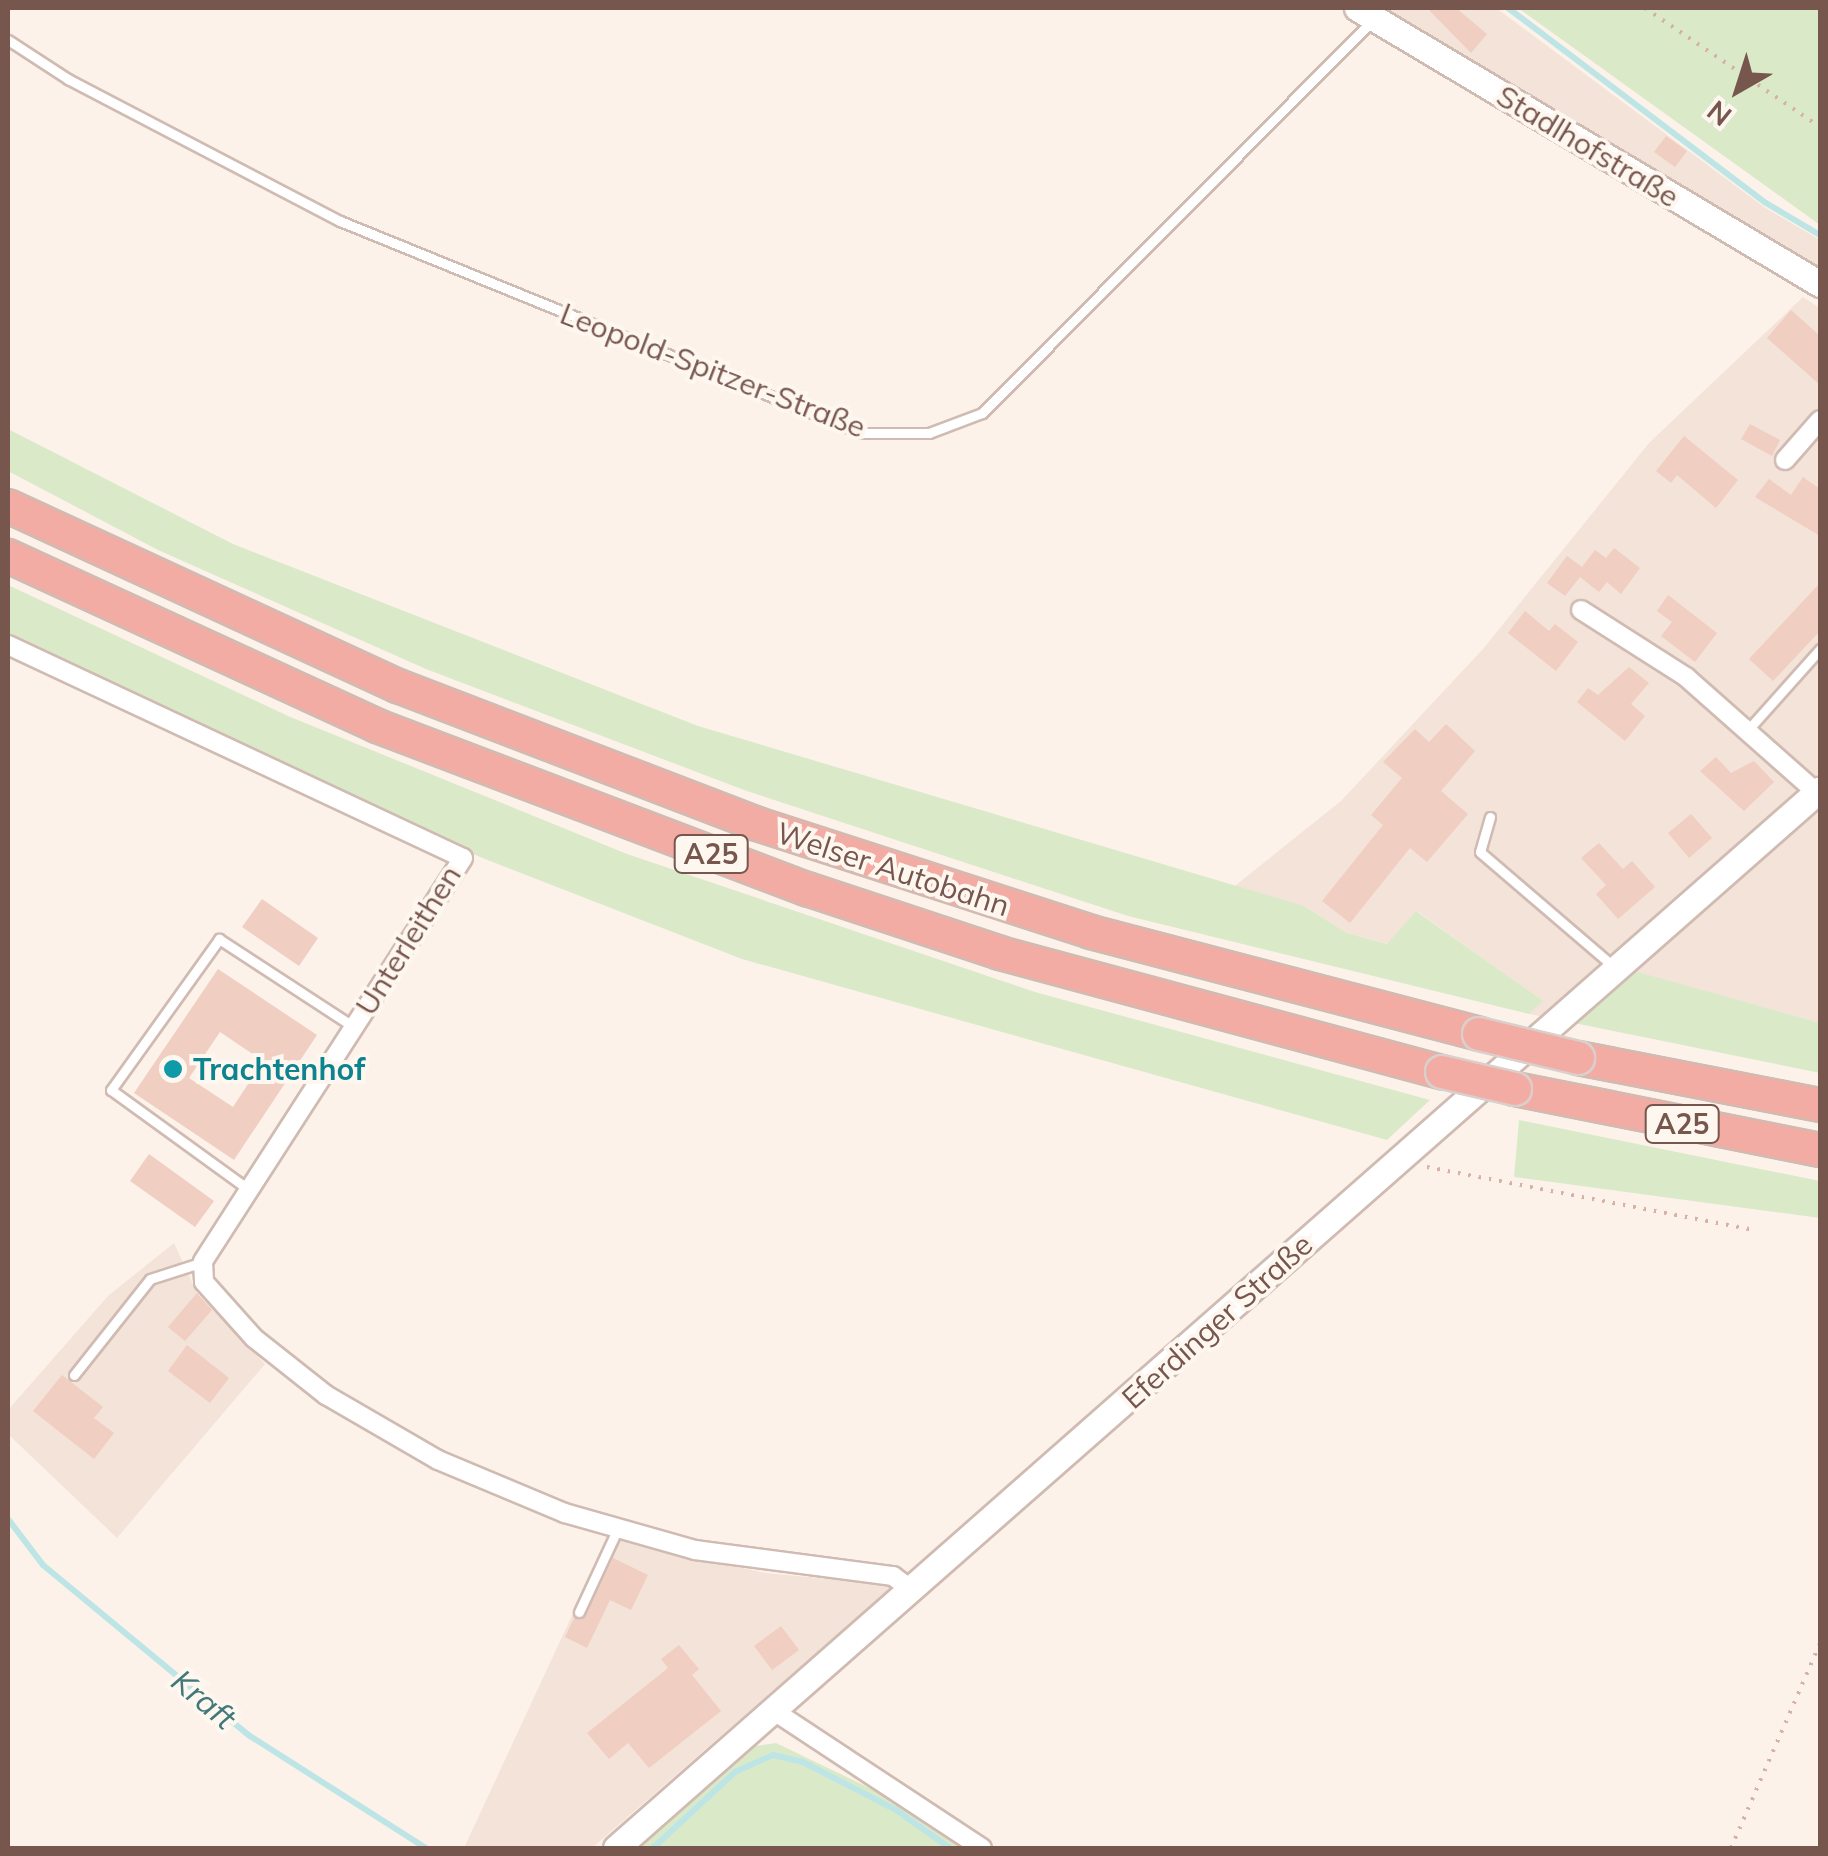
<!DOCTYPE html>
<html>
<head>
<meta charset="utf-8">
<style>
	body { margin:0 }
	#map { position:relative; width:1828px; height:1856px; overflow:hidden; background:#fcf2ea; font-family:Mulish,sans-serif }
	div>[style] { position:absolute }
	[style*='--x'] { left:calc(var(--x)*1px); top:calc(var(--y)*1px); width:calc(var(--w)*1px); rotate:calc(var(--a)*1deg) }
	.residential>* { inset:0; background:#f3e3d8 }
	.green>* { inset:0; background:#daeac8 }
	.stream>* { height:6px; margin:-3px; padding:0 3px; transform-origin:3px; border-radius:3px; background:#bee5e5 }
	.building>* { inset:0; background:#f0cec2 }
	.path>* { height:4px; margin-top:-2px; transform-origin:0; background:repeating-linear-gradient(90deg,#d6b1a5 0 2.5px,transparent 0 10.5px) }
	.roads { filter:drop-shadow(2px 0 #d0bbb2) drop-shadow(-2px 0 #d0bbb2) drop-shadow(0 2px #d0bbb2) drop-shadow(0 -2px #d0bbb2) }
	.lane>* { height:9px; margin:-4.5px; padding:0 4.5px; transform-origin:4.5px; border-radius:4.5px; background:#fff }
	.street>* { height:18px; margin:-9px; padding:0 9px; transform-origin:9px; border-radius:9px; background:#fff }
	.secondary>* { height:25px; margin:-12.5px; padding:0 12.5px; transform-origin:12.5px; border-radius:12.5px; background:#fff }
	.highway>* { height:32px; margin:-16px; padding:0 16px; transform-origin:16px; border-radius:16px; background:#f3aca3 }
	.bridges { filter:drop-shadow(2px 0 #d9d0cd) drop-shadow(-2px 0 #d9d0cd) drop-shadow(0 2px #d9d0cd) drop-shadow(0 -2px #d9d0cd) }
	.highway-bridge>* { height:32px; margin:-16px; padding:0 16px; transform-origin:16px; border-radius:16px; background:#f3aca3 }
	.dots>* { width:28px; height:28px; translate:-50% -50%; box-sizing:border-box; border:5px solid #fef7f0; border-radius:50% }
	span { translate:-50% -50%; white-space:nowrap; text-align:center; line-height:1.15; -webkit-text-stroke:8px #fef7f0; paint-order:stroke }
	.shield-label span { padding:2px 8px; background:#fef7f0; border:2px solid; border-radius:8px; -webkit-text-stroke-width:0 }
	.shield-label { font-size:28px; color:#76564d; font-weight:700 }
	.street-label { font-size:30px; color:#76564d }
	.culture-label { font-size:30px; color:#0d838f; font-weight:700 }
	.left { translate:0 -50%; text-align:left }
	.water-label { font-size:32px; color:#41797a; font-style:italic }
	.frame { position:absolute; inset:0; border:10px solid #76564d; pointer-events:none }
	.north { position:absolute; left:1688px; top:40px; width:100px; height:100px; -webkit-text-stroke:8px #fef7f0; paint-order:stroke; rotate:219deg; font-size:28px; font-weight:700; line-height:40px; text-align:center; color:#76564d }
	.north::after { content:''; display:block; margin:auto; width:35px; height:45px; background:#76564d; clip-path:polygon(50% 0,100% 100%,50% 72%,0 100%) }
</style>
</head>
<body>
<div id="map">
	<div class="residential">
		<i style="clip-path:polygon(1375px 8px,1496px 8px,1764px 207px,1820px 240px,1820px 268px)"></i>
		<i style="clip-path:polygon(1803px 297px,1820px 308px,1820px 1023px,1634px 972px,1574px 1023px,1529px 1014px,1542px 1001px,1417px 911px,1388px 944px,1347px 933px,1304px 906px,1231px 889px,1341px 801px,1483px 649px,1649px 443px)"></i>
		<i style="clip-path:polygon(174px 1243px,197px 1293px,265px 1364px,117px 1538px,8px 1434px,8px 1410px,108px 1296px)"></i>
		<i style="clip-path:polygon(608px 1538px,765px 1573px,894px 1585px,592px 1848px,464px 1848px)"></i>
	</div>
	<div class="green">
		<i style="clip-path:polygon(1518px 8px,1820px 8px,1820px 225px)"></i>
		<i style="clip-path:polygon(8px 429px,233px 544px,698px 726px,1304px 906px,1347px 933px,1387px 944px,1416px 911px,1543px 1001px,1529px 1014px,1128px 916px,744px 790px,426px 669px,158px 550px,8px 471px)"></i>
		<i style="clip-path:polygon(8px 585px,288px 716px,627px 854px,1035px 992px,1430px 1100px,1387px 1140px,742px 959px,480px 857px,8px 638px)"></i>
		<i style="clip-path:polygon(1634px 971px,1820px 1023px,1820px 1073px,1574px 1023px)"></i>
		<i style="clip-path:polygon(1519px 1120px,1820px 1181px,1820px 1218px,1514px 1177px)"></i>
		<i style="clip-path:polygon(776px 1743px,903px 1804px,969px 1848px,634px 1848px,749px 1747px)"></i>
	</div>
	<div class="stream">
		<i style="--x:1508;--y:8;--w:323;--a:37.1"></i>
		<i style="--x:1766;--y:203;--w:63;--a:30.7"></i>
		<i style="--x:8;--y:1519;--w:58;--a:52.7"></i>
		<i style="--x:43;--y:1565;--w:268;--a:39.6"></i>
		<i style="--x:250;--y:1736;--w:209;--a:32.5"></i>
		<i style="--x:653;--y:1848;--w:112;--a:-42.8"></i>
		<i style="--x:735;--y:1772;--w:42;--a:-24.1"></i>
		<i style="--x:773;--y:1755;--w:31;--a:13"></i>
		<i style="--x:803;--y:1762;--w:105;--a:27.3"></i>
		<i style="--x:896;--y:1810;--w:66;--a:35.1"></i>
	</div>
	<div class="building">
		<i style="clip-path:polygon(1427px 8px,1456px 8px,1487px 34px,1471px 53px)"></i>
		<i style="clip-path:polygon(1666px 136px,1687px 151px,1675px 167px,1654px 152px)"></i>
		<i style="clip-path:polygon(1791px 310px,1820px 336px,1820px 385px,1767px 338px)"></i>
		<i style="clip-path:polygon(1750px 424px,1780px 440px,1772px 456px,1741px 439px)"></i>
		<i style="clip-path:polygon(1684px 436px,1738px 480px,1716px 508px,1677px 475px,1671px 483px,1656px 471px)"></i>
		<i style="clip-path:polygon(1803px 477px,1820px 489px,1820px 536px,1755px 497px,1769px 479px,1791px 495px)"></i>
		<i style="clip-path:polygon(1614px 548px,1640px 568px,1621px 594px,1607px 582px,1599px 592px,1580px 577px,1565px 596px,1547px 583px,1567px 556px,1582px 567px,1595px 550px,1606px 558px)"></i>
		<i style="clip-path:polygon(1820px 583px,1820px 631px,1773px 681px,1749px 659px)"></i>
		<i style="clip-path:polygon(1668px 595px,1717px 633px,1695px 662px,1661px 636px,1672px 622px,1657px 611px)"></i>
		<i style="clip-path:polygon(1525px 611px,1549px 631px,1555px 624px,1578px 642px,1556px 671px,1508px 633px)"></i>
		<i style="clip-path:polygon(1629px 667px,1649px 683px,1631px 704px,1645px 716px,1625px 741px,1577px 702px,1588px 688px,1598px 695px)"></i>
		<i style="clip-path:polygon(1446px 724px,1475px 751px,1441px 791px,1468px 814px,1427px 862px,1410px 848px,1350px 923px,1322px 901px,1383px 825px,1371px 815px,1402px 778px,1383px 762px,1415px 729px,1429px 742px)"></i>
		<i style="clip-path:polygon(1716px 757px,1731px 773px,1754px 761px,1774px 782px,1744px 811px,1700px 771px)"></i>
		<i style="clip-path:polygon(1691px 814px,1712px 838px,1689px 858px,1668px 833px)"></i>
		<i style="clip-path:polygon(1599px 843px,1623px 869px,1632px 861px,1655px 887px,1618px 919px,1596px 894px,1606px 885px,1581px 858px)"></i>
		<i style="clip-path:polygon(262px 899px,318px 938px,299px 966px,242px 927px)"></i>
		<i style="clip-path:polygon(evenodd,218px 969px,317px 1035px,234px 1160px,134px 1093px,218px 969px,220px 1032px,263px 1061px,233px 1107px,189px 1078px,220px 1032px)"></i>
		<i style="clip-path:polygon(149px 1154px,214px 1201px,195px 1227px,130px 1181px)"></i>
		<i style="clip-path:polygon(197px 1293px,212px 1310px,185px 1341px,168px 1327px)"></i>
		<i style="clip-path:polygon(187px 1345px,229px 1378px,210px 1403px,168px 1371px)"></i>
		<i style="clip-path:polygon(62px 1375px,103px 1407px,94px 1418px,114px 1433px,94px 1459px,33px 1411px)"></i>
		<i style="clip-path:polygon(613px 1558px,648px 1575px,631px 1610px,610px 1600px,587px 1648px,565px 1637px,574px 1618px,586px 1615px)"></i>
		<i style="clip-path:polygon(781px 1626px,799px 1650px,772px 1670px,754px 1646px)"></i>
		<i style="clip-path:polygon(679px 1645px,699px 1669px,692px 1675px,721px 1711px,649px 1768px,628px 1743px,609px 1759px,587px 1733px,668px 1668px,661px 1659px)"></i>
	</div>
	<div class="path">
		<i style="--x:1645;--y:8;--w:212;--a:34.2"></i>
		<i style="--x:1427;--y:1167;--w:329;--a:10.9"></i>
		<i style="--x:1731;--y:1848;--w:223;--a:-66.5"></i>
	</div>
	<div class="roads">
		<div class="lane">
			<i style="--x:8;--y:40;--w:72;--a:33"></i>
			<i style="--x:68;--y:79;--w:307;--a:27.6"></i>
			<i style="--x:340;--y:221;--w:562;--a:22.14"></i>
			<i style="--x:861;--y:433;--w:68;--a:0"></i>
			<i style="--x:929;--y:433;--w:57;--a:-20.7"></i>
			<i style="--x:982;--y:413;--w:553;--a:-45.15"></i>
			<i style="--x:1747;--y:731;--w:110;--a:-48.3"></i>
			<i style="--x:1490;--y:817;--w:36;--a:106"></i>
			<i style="--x:1480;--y:852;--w:175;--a:40.6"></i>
			<i style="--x:248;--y:1189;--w:169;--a:-144.1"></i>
			<i style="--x:111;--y:1090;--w:186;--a:-54.4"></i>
			<i style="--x:219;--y:939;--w:161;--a:33.1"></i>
			<i style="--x:74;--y:1375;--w:122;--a:-51.6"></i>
			<i style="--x:150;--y:1279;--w:56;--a:-17.8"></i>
			<i style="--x:579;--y:1612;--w:93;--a:-65.1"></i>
		</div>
		<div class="street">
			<i style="--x:1785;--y:460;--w:53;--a:-48.8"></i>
			<i style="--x:1581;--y:610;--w:125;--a:32.5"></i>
			<i style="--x:1686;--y:677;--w:174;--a:41.5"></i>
			<i style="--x:8;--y:645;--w:502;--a:25.09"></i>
			<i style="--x:463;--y:858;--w:480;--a:122.8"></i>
			<i style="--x:203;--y:1262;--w:20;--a:87"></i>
			<i style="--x:204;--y:1282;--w:75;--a:48.2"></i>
			<i style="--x:254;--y:1338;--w:92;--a:38.4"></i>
			<i style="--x:326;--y:1395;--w:129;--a:30.1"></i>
			<i style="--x:438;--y:1460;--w:138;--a:22.7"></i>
			<i style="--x:565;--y:1513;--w:135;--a:15.9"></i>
			<i style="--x:695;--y:1550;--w:200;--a:7.5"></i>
			<i style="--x:893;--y:1576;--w:25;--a:37"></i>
			<i style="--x:774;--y:1711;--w:249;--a:33.4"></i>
		</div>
		<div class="secondary">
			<i style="--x:1357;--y:8;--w:539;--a:30.8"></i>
			<i style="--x:616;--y:1848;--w:1603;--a:-41.33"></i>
		</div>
		<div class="highway">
			<i style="--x:8;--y:506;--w:430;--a:24.8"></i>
			<i style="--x:398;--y:686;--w:385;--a:21"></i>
			<i style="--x:757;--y:824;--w:351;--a:17.9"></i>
			<i style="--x:1091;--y:932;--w:401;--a:14.7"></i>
			<i style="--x:8;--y:556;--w:406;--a:24.7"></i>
			<i style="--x:377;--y:726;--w:460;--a:20.8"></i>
			<i style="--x:807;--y:889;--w:203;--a:18.3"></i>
			<i style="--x:1000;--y:953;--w:458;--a:15.1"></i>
			<i style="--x:1578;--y:1058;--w:247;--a:11"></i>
			<i style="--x:1515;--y:1089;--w:311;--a:11.3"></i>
		</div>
	</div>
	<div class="bridges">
		<div class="highway-bridge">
			<i style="--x:1479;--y:1034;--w:102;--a:13.6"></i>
			<i style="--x:1442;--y:1072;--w:75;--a:13.1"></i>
		</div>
	</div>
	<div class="dots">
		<i style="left:173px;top:1069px;background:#0f9aa8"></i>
	</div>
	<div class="shield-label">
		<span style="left:711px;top:854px">A25</span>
		<span style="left:1682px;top:1124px">A25</span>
	</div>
	<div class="street-label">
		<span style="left:1588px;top:146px;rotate:31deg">Stadlhofstraße</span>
		<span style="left:713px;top:370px;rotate:21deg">Leopold-Spitzer-Straße</span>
		<span style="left:893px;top:869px;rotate:18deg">Welser Autobahn</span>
		<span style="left:408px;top:940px;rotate:-58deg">Unterleithen</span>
		<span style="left:1217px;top:1321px;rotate:-42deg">Eferdinger Straße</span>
	</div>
	<div class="culture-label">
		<span class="left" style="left:193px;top:1069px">Trachtenhof</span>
	</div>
	<div class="water-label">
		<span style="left:204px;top:1699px;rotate:40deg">Kraft</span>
	</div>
	<div class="frame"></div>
	<div class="north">N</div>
</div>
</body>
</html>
